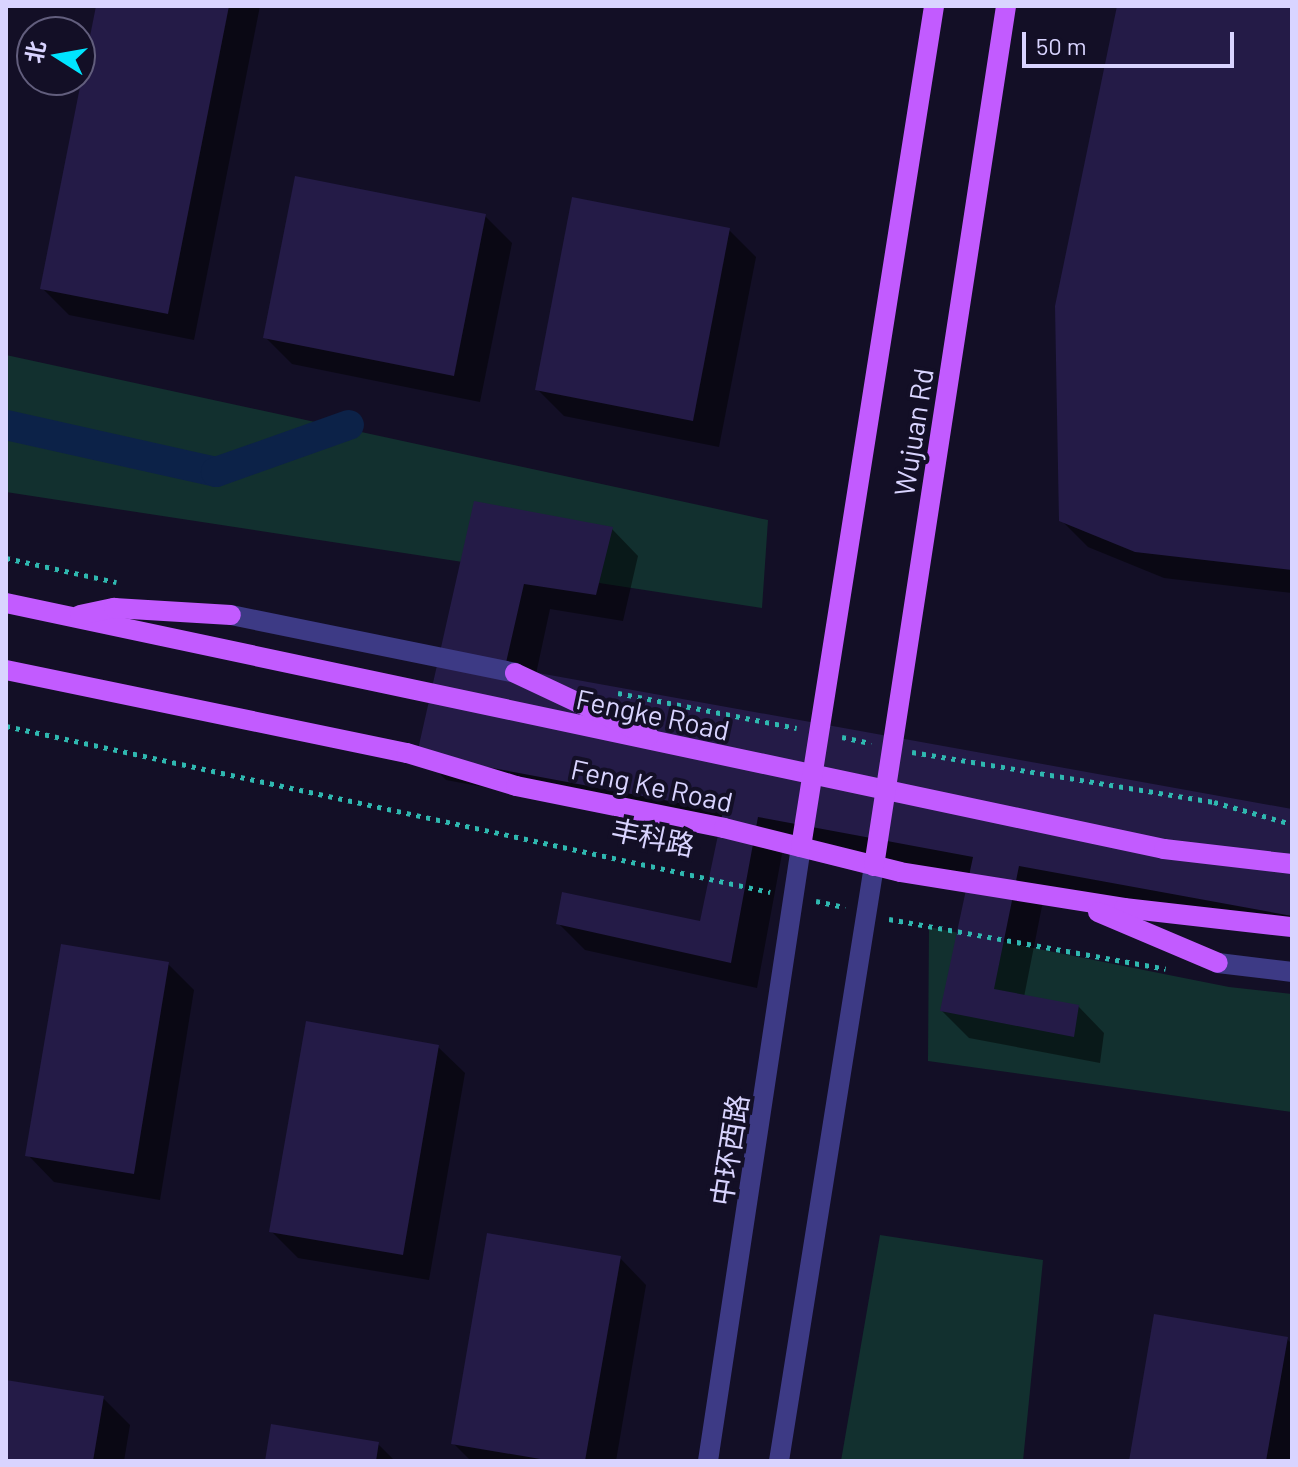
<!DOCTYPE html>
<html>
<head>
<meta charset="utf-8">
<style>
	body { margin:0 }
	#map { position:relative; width:1298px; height:1467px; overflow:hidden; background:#130f26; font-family:Barlow,"Noto Sans SC",sans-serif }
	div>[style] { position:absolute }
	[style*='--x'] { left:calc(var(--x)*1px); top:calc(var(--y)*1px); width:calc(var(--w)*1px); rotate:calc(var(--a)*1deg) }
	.green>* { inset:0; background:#12302f }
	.shadow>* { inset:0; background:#0007 }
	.canal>* { height:30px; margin:-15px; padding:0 15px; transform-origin:15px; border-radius:15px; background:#0c2248 }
	.building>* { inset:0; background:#241b47 }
	.path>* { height:5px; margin-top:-2.5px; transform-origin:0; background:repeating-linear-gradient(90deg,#2fb8b0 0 4px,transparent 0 10px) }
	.minor>* { height:20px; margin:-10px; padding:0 10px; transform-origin:10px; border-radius:10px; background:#3d3a85 }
	.major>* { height:20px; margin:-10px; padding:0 10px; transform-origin:10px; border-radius:10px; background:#c25bff }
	span { translate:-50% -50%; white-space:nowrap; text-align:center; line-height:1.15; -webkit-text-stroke:8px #130f26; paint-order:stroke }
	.street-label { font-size:28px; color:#d9d4ff }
	.frame { position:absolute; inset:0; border:8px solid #d9d4ff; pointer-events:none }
	.north { position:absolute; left:16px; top:16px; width:80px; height:80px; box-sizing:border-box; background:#130f26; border:2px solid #625e7d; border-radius:50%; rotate:281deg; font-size:22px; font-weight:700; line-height:32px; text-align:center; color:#d9d4ff }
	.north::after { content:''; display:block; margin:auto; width:28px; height:36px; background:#00e5ff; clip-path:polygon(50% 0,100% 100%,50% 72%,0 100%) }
	.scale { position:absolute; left:1022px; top:32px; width:212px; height:36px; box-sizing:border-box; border:4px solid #d9d4ff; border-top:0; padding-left:10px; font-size:24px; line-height:28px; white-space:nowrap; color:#d9d4ff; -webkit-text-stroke:6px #130f26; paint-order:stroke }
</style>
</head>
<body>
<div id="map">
	<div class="green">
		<i style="clip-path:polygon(6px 355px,768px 520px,762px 608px,6px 492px)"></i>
		<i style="clip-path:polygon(929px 927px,1229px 987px,1292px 994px,1292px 1112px,928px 1061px)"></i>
		<i style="clip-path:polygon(880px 1235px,1043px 1260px,1023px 1461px,841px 1461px)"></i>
	</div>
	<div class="shadow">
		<i style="clip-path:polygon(98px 6px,260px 6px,194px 340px,69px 315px,43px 289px)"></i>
		<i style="clip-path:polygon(1119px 6px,1292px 6px,1292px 593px,1164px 578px,1088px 547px,1061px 520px)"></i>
		<i style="clip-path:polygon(485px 216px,512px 243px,480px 402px,292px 364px,265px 337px)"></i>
		<i style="clip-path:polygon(729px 230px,756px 257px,719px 447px,564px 416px,537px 389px)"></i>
		<i style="clip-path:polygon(475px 504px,612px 529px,638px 556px,623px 621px,550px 609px,536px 674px,1292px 811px,1292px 937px,1045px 891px,1024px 997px,1078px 1006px,1104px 1033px,1100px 1063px,969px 1038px,942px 1011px,971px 877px,784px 843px,757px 988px,585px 950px,558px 923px,702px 924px,720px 831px,446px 780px,419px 753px)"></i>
		<i style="clip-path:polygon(168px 964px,194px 990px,160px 1200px,54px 1182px,28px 1155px)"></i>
		<i style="clip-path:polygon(438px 1047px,465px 1073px,429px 1280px,298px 1258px,271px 1231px)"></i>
		<i style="clip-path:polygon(620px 1258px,646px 1285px,616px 1461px,471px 1461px,453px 1443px)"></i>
		<i style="clip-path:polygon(1287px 1339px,1292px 1344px,1292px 1461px,1131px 1461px)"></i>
		<i style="clip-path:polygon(6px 1382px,103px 1398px,130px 1425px,124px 1461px,6px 1461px)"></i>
		<i style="clip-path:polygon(378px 1444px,395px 1461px,267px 1461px)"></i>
	</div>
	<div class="canal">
		<i style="--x:6;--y:425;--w:215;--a:12.6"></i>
		<i style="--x:216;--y:472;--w:141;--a:-19.5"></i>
	</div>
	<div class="building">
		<i style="clip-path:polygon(96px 6px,229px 6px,168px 314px,40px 289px)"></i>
		<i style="clip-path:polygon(1117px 6px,1292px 6px,1292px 570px,1135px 552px,1059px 521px,1055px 306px)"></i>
		<i style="clip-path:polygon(295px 176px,486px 214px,454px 376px,263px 338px)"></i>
		<i style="clip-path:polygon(572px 197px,730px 228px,693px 421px,535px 390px)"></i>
		<i style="clip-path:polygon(474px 501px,613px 527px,596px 595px,524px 584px,505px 667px,1292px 809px,1292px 916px,1019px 866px,994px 989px,1079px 1005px,1074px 1037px,940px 1011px,973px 857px,758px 817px,731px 963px,556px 924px,562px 892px,700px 921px,723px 811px,417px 754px)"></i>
		<i style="clip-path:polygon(61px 944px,169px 962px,134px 1174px,25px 1156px)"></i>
		<i style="clip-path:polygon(306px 1021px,439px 1045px,403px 1255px,269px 1232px)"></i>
		<i style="clip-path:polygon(487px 1233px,621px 1256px,585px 1461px,552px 1461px,451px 1444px)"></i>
		<i style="clip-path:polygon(1154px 1314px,1288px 1337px,1266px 1461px,1129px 1461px)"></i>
		<i style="clip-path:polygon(6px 1380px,104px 1396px,93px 1461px,6px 1461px)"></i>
		<i style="clip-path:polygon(271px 1424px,379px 1442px,376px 1461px,265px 1461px)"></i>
	</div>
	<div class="path">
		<i style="--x:6;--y:558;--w:113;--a:12.3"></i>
		<i style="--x:618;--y:693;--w:182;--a:11.1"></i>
		<i style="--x:6;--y:726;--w:782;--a:12.26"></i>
		<i style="--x:842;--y:737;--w:30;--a:12"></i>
		<i style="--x:912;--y:752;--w:306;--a:9.4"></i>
		<i style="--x:1214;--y:802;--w:81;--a:15.8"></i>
		<i style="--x:816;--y:901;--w:30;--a:12"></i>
		<i style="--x:889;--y:919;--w:281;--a:10.2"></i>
	</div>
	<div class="minor">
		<i style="--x:231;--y:615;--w:290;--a:11.5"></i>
		<i style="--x:1218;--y:963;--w:75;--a:6.9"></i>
		<i style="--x:708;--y:1461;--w:621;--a:-81.39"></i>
		<i style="--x:779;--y:1461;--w:603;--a:-80.93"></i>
	</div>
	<div class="major">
		<i style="--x:6;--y:603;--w:1184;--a:11.99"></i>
		<i style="--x:1164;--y:849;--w:129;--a:6.7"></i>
		<i style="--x:80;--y:615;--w:35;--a:-12"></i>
		<i style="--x:114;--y:608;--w:117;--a:3.4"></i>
		<i style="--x:6;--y:670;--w:409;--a:11.7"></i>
		<i style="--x:407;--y:753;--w:114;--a:16.8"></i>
		<i style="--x:516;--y:786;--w:212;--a:11.4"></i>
		<i style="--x:724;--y:828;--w:181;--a:14"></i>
		<i style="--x:900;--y:872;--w:227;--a:9.1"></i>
		<i style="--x:1124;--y:908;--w:169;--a:6.5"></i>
		<i style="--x:515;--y:673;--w:148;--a:25.2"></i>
		<i style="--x:801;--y:847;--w:851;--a:-81.01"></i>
		<i style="--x:874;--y:866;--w:870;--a:-81.27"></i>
		<i style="--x:1098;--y:912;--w:130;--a:23"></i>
	</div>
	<div class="street-label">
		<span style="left:913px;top:432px;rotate:-81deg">Wujuan Rd</span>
		<span style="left:653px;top:714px;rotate:12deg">Fengke Road</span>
		<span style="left:652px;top:785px;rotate:12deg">Feng Ke Road</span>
		<span style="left:653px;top:837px;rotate:12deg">丰科路</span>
		<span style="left:729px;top:1150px;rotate:-81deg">中环西路</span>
	</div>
	<div class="frame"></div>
	<div class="north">北</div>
	<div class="scale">50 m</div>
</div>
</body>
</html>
